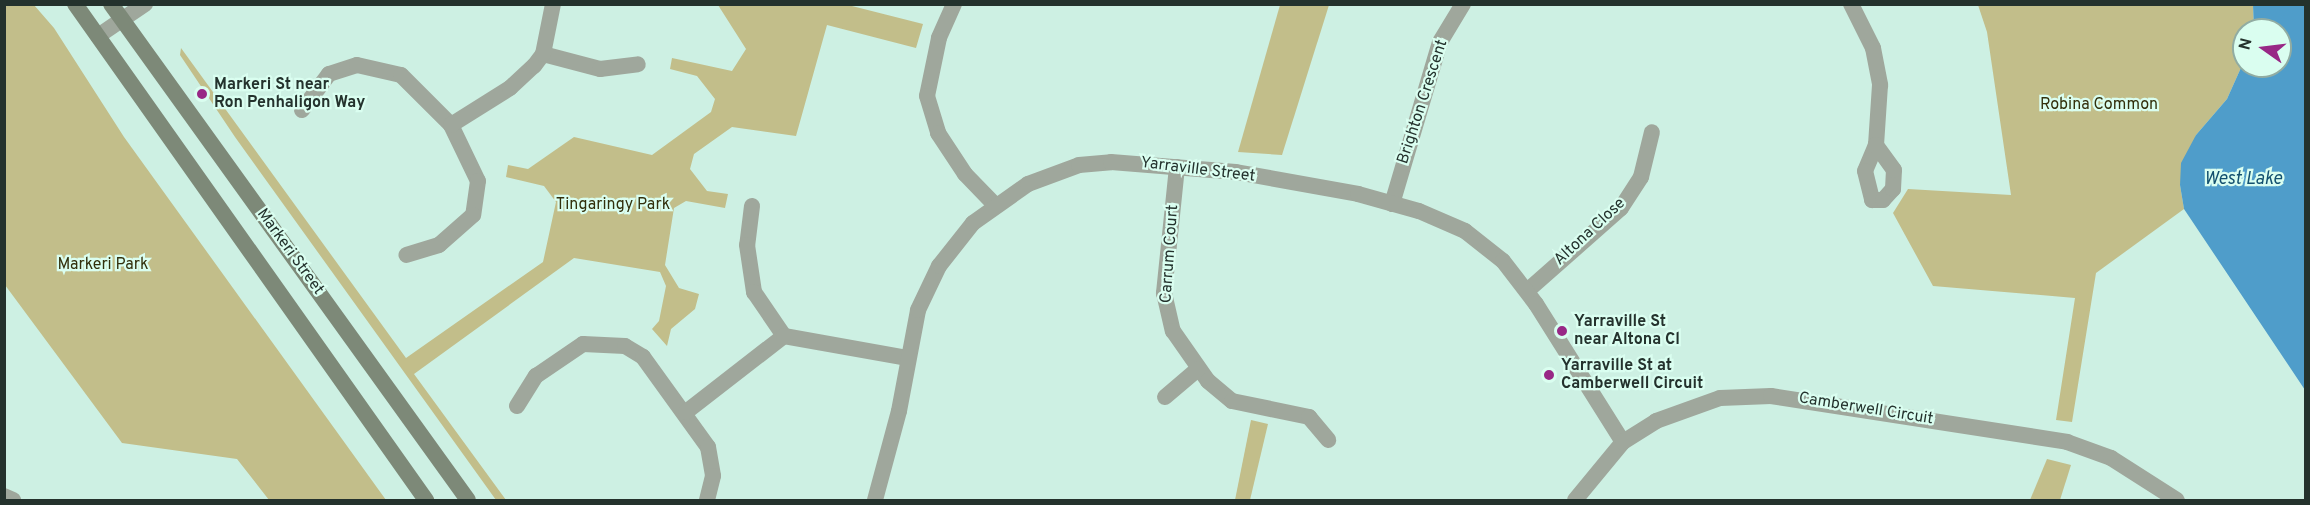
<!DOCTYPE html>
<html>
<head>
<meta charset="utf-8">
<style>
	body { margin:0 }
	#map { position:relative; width:2310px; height:505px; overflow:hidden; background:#cdf0e3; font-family:Overpass,sans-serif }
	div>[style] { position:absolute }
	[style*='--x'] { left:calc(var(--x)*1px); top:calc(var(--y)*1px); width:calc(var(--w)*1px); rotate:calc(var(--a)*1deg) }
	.green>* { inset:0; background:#c2be8a }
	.water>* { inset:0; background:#4f9dca }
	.minor>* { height:16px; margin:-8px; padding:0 8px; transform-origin:8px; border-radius:8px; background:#9fa79c }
	.tertiary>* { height:16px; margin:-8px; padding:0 8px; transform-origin:8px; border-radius:8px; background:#9fa79c }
	.secondary>* { height:16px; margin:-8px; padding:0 8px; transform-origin:8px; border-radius:8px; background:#7d8978 }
	.dots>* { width:16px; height:16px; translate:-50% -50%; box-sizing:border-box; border:3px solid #dafef0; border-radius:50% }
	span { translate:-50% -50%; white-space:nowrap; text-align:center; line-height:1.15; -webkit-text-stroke:4.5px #dafef0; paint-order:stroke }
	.poi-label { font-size:16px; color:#24322d; font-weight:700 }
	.left { translate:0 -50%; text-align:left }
	.street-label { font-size:16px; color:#24322d }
	.park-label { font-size:16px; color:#322f0b }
	.water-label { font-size:18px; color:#13506f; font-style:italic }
	.frame { position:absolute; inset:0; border:6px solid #24322d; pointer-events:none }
	.north { position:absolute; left:2232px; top:18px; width:60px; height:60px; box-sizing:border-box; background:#dafef0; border:2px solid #91aca2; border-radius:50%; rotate:284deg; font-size:16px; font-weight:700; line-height:24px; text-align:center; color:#24322d }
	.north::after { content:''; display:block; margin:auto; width:21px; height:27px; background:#982886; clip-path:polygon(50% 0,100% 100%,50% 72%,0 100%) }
</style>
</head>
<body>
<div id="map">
	<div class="green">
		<i style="clip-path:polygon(4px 5px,34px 5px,54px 28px,124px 137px,386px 500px,269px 500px,237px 459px,122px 443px,5px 285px)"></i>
		<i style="clip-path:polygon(718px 5px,848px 5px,923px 24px,916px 48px,827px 25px,796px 136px,732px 127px,694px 154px,690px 169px,707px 191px,728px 194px,725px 208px,686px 201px,674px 208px,665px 265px,679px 288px,699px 294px,695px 309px,671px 329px,667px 346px,652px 329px,659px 321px,666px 286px,660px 272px,574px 258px,414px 374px,506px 500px,496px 500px,235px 137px,180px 55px,181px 48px,406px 358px,543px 262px,556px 202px,544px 186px,506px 177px,508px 165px,528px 169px,574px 137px,652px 155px,711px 112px,715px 99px,697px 76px,670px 69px,672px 58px,732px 71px,746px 49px)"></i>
		<i style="clip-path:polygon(1280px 5px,1329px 5px,1282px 155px,1238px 152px)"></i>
		<i style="clip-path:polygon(1978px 5px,2253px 5px,2254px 30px,2244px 30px,2244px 61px,2227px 99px,2196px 135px,2180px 185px,2184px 209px,2096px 273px,2072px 422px,2056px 420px,2075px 298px,1933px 286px,1893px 213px,1908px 189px,2011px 195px,1987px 32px)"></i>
		<i style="clip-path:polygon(1251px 420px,1268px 424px,1250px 500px,1235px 500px)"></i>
		<i style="clip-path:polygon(2047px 459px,2071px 465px,2060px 500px,2030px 500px)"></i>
	</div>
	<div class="water">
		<i style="clip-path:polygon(2253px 5px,2305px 5px,2305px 390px,2184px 209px,2180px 185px,2181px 163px,2196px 135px,2227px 99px,2244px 61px,2244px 66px,2280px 66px,2280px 30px,2254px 30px)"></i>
	</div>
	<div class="minor">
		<i style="--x:954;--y:4;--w:37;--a:114"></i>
		<i style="--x:939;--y:38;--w:59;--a:101.7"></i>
		<i style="--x:927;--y:96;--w:39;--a:73"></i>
		<i style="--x:938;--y:133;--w:49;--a:56.6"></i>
		<i style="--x:965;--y:174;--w:43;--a:45.9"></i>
		<i style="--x:1851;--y:4;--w:49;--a:63.4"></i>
		<i style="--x:1873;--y:48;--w:38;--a:79"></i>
		<i style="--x:1880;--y:85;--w:60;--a:93.8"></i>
		<i style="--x:1876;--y:145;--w:28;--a:113"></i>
		<i style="--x:1865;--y:171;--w:30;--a:76"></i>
		<i style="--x:1872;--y:200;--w:11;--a:0"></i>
		<i style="--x:1883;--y:200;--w:15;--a:-48"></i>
		<i style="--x:1893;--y:189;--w:19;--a:-87"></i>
		<i style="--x:1894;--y:170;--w:31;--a:-126"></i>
		<i style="--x:543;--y:54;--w:59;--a:14.7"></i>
		<i style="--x:600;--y:69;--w:38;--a:-7"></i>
		<i style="--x:302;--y:110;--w:45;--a:-53.1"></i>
		<i style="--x:329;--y:74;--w:29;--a:-18"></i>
		<i style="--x:357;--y:65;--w:45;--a:12.8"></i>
		<i style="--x:401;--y:75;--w:71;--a:45"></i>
		<i style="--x:451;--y:125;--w:62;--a:64.3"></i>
		<i style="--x:478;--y:181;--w:34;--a:98"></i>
		<i style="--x:473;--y:215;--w:45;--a:138.6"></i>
		<i style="--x:439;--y:245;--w:34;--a:163"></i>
		<i style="--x:451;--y:125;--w:70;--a:-32.1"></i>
		<i style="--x:510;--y:88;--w:33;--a:-43"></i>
		<i style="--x:534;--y:66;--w:15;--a:-53"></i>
		<i style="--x:543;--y:54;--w:51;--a:-78.7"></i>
		<i style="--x:1177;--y:167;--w:127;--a:95.9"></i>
		<i style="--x:1164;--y:293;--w:39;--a:77"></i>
		<i style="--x:1173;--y:331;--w:61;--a:55"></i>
		<i style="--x:1208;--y:381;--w:31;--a:40"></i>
		<i style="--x:1232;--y:401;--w:79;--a:11.7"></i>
		<i style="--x:1309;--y:417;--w:30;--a:50"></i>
		<i style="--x:1392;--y:204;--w:169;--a:-73.5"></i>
		<i style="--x:1440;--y:42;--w:44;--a:-58.8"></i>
		<i style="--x:752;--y:206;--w:39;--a:97"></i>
		<i style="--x:747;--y:245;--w:48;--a:81.5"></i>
		<i style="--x:754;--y:292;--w:53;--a:55.7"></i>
		<i style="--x:1527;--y:291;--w:125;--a:-41.4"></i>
		<i style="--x:1621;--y:208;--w:37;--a:-57"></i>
		<i style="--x:1641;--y:177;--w:46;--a:-76.3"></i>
		<i style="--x:1165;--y:397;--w:43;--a:-40.3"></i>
		<i style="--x:517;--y:406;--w:36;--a:-58"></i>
		<i style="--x:536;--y:376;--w:57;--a:-34.2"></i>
		<i style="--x:583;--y:344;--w:42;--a:2.7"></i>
		<i style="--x:625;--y:346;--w:21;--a:31"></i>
		<i style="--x:643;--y:357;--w:111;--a:54.2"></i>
		<i style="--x:708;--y:447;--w:29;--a:80"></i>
		<i style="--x:713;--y:476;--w:25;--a:104"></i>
		<i style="--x:686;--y:412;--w:124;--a:-37.8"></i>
		<i style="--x:784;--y:336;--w:126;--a:10.1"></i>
		<i style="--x:4;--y:496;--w:10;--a:24"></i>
		<i style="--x:875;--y:500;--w:92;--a:-74.9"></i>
		<i style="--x:899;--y:411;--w:103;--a:-79.3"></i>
		<i style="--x:918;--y:310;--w:49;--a:-64.5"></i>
		<i style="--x:939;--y:266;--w:55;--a:-51.7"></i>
		<i style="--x:973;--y:223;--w:67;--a:-35.3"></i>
		<i style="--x:1028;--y:184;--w:54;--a:-20.4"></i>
		<i style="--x:1079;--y:165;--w:32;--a:-5"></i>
		<i style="--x:1111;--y:162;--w:125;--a:4.6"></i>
		<i style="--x:1236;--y:172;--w:124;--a:10.2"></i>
		<i style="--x:1358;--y:194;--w:63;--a:15.6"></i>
		<i style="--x:1419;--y:211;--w:50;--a:23.5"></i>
		<i style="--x:1465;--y:231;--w:48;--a:38.3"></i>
		<i style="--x:1503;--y:261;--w:54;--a:52.5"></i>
		<i style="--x:1536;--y:304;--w:163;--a:57.8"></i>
		<i style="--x:1575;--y:500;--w:75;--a:-50.4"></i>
		<i style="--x:1623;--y:442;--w:39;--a:-32"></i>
		<i style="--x:1656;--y:421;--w:68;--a:-19.8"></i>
		<i style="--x:1720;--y:398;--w:51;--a:-2.2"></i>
		<i style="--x:1771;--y:396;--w:300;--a:8.8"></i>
		<i style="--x:2067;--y:442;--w:47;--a:20"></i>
		<i style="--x:2111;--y:458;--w:78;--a:32.5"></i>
	</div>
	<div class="tertiary">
		<i style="--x:98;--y:36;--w:57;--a:-34.2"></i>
	</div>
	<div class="secondary">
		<i style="--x:75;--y:4;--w:608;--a:54.71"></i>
		<i style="--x:111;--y:4;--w:611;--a:54.26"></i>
	</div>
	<div class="dots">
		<i style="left:202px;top:94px;background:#982886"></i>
		<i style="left:1562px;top:331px;background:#982886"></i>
		<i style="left:1549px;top:375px;background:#982886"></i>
	</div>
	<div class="poi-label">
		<span class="left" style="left:214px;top:94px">Markeri St near<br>Ron Penhaligon Way</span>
		<span class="left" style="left:1574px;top:331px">Yarraville St<br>near Altona Cl</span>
		<span class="left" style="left:1561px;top:375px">Yarraville St at<br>Camberwell Circuit</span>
	</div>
	<div class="street-label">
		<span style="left:1423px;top:102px;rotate:-72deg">Brighton Crescent</span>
		<span style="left:1198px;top:170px;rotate:7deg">Yarraville Street</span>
		<span style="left:1590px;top:232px;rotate:-43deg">Altona Close</span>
		<span style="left:290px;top:252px;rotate:54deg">Markeri Street</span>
		<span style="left:1170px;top:254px;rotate:-86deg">Carrum Court</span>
		<span style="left:1866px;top:409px;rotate:9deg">Camberwell Circuit</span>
	</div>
	<div class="park-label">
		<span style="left:2099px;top:105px">Robina Common</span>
		<span style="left:613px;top:205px">Tingaringy Park</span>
		<span style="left:103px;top:265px">Markeri Park</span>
	</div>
	<div class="water-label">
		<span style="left:2243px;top:180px">West Lake</span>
	</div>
	<div class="frame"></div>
	<div class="north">N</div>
</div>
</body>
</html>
